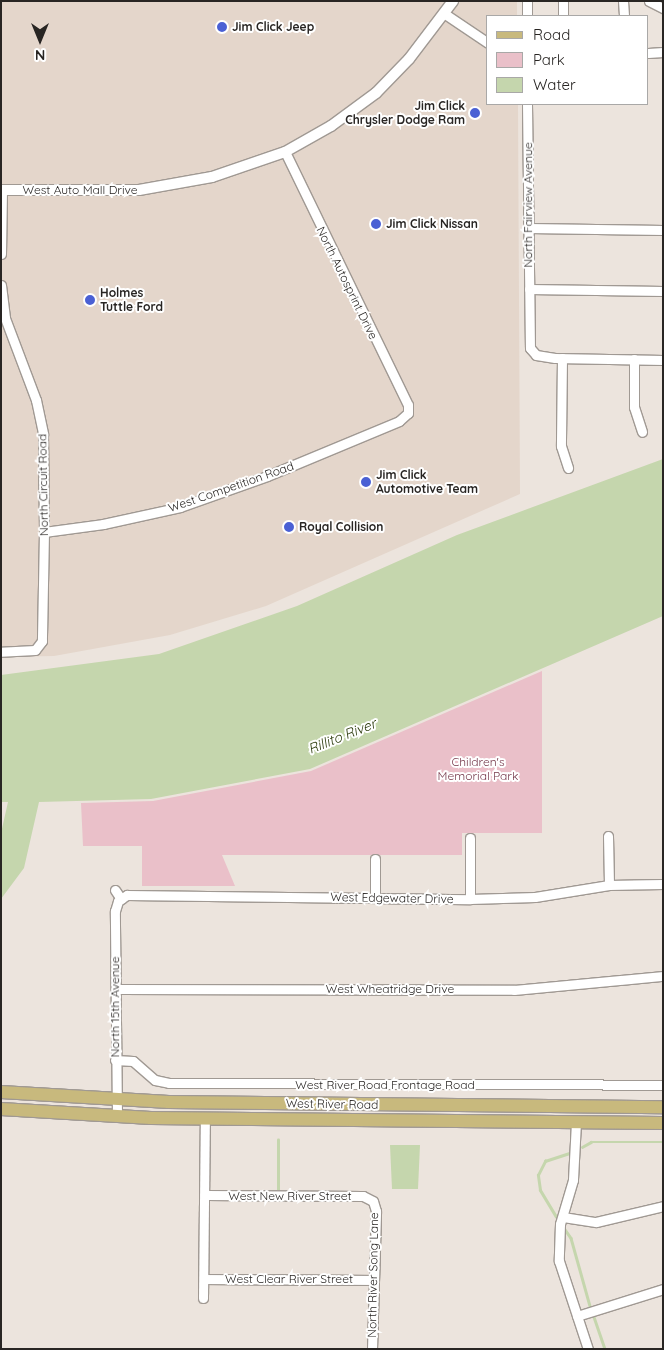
<!DOCTYPE html>
<html>
<head>
<meta charset="utf-8">
<style>
	body { margin:0 }
	#map { position:relative; width:664px; height:1350px; overflow:hidden; background:#ece4dd; font-family:Quicksand,sans-serif }
	div>[style] { position:absolute }
	[style*='--x'] { left:calc(var(--x)*1px); top:calc(var(--y)*1px); width:calc(var(--w)*1px); rotate:calc(var(--a)*1deg) }
	.built>* { inset:0; background:#e4d6cb }
	.green>* { inset:0; background:#eac0c9 }
	.water>* { inset:0; background:#c5d6ad }
	.stream>* { height:2.5px; margin:-1.25px; padding:0 1.25px; transform-origin:1.25px; border-radius:1.25px; background:#c5d6ad }
	.roads { filter:drop-shadow(1px 0 #a09993) drop-shadow(-1px 0 #a09993) drop-shadow(0 1px #a09993) drop-shadow(0 -1px #a09993) }
	.minor>* { height:9px; margin:-4.5px; padding:0 4.5px; transform-origin:4.5px; border-radius:4.5px; background:#fff }
	.tertiary>* { height:10px; margin:-5px; padding:0 5px; transform-origin:5px; border-radius:5px; background:#fff }
	.primary>* { height:12px; margin:-6px; padding:0 6px; transform-origin:6px; border-radius:6px; background:#c8b97d }
	.dots>* { width:14px; height:14px; translate:-50% -50%; box-sizing:border-box; border:2px solid #fff; border-radius:50% }
	span { translate:-50% -50%; white-space:nowrap; text-align:center; line-height:1.15; -webkit-text-stroke:4px #fff; paint-order:stroke }
	.poi-label { font-size:12px; color:#282523; font-weight:700 }
	.left { translate:0 -50%; text-align:left }
	.right { translate:-100% -50%; text-align:right }
	.street-label { font-size:12px; color:#282523 }
	.park-label { font-size:12px; color:#75384a }
	.water-label { font-size:14px; color:#2d3c0e; font-style:italic }
	.frame { position:absolute; inset:0; border:2px solid #282523; pointer-events:none }
	.legend { position:absolute; left:486px; top:15px; width:162px; height:90px; box-sizing:border-box; background:#fff; border:1px solid #a9a8a7; margin:0; padding:6px 9px; list-style:none; font-size:15px; color:#282523 }
	.legend li { display:flex; align-items:center; gap:10px; height:25px }
	.legend b { width:25px; border:1px solid #a9a8a7 }
	.north { position:absolute; left:15px; top:15px; width:50px; height:50px; -webkit-text-stroke:4px #fff; paint-order:stroke; rotate:180deg; font-size:14px; font-weight:700; line-height:20px; text-align:center; color:#282523 }
	.north::after { content:''; display:block; margin:auto; width:18px; height:22px; background:#282523; clip-path:polygon(50% 0,100% 100%,50% 72%,0 100%) }
</style>
</head>
<body>
<div id="map">
	<div class="built">
		<i style="clip-path:polygon(1px 1px,517px 1px,517px 16px,488px 16px,488px 104px,518px 104px,520px 494px,266px 606px,170px 635px,54px 656px,1px 657px)"></i>
	</div>
	<div class="green">
		<i style="clip-path:polygon(542px 671px,542px 833px,462px 833px,462px 855px,222px 855px,235px 886px,142px 886px,142px 846px,83px 846px,81px 803px,153px 801px,311px 771px)"></i>
	</div>
	<div class="water">
		<i style="clip-path:polygon(663px 459px,663px 616px,310px 769px,151px 799px,39px 802px,24px 868px,1px 899px,1px 833px,8px 802px,1px 802px,1px 675px,159px 654px,297px 606px,457px 535px)"></i>
		<i style="clip-path:polygon(390px 1145px,420px 1145px,418px 1189px,392px 1189px)"></i>
	</div>
	<div class="stream">
		<i style="--x:582;--y:1147;--w:10;--a:-29"></i>
		<i style="--x:591;--y:1142;--w:72;--a:0"></i>
		<i style="--x:278;--y:1189;--w:49;--a:-90"></i>
		<i style="--x:556;--y:1217;--w:31;--a:-121"></i>
		<i style="--x:540;--y:1190;--w:15;--a:-98"></i>
		<i style="--x:538;--y:1175;--w:16;--a:-63"></i>
		<i style="--x:545;--y:1161;--w:26;--a:-18"></i>
		<i style="--x:564;--y:1228;--w:12;--a:55"></i>
		<i style="--x:571;--y:1238;--w:71;--a:74.4"></i>
		<i style="--x:594;--y:1317;--w:34;--a:71"></i>
	</div>
	<div class="roads">
		<div class="minor">
			<i style="--x:563;--y:1;--w:15;--a:90"></i>
			<i style="--x:623;--y:1;--w:15;--a:86"></i>
			<i style="--x:649;--y:1;--w:16;--a:27"></i>
			<i style="--x:445;--y:14;--w:52;--a:34"></i>
			<i style="--x:527;--y:16;--w:15;--a:-90"></i>
			<i style="--x:648;--y:53;--w:15;--a:-4"></i>
			<i style="--x:527;--y:104;--w:244;--a:89.3"></i>
			<i style="--x:530;--y:348;--w:9;--a:49"></i>
			<i style="--x:536;--y:355;--w:19;--a:9"></i>
			<i style="--x:555;--y:358;--w:108;--a:1.1"></i>
			<i style="--x:529;--y:228;--w:134;--a:0.9"></i>
			<i style="--x:1;--y:254;--w:64;--a:-89.1"></i>
			<i style="--x:1;--y:285;--w:33;--a:83"></i>
			<i style="--x:5;--y:318;--w:88;--a:69.3"></i>
			<i style="--x:36;--y:400;--w:35;--a:78"></i>
			<i style="--x:43;--y:434;--w:98;--a:89.4"></i>
			<i style="--x:44;--y:532;--w:109;--a:91.1"></i>
			<i style="--x:42;--y:641;--w:11;--a:128"></i>
			<i style="--x:35;--y:650;--w:34;--a:177"></i>
			<i style="--x:529;--y:289;--w:134;--a:0.9"></i>
			<i style="--x:562;--y:358;--w:88;--a:90.7"></i>
			<i style="--x:561;--y:446;--w:23;--a:72"></i>
			<i style="--x:634;--y:359;--w:48;--a:90"></i>
			<i style="--x:634;--y:407;--w:26;--a:72"></i>
			<i style="--x:44;--y:532;--w:60;--a:-7.7"></i>
			<i style="--x:103;--y:524;--w:79;--a:-12.4"></i>
			<i style="--x:180;--y:507;--w:92;--a:-19.6"></i>
			<i style="--x:267;--y:476;--w:143;--a:-22.6"></i>
			<i style="--x:399;--y:421;--w:12;--a:-42"></i>
			<i style="--x:408;--y:413;--w:8;--a:-90"></i>
			<i style="--x:408;--y:405;--w:281;--a:-115.9"></i>
			<i style="--x:608;--y:836;--w:49;--a:88.8"></i>
			<i style="--x:470;--y:838;--w:61;--a:90"></i>
			<i style="--x:115;--y:890;--w:11;--a:56"></i>
			<i style="--x:375;--y:897;--w:38;--a:-90"></i>
			<i style="--x:116;--y:989;--w:398;--a:0.1"></i>
			<i style="--x:514;--y:990;--w:150;--a:-5.4"></i>
			<i style="--x:115;--y:1060;--w:18;--a:3"></i>
			<i style="--x:133;--y:1061;--w:29;--a:41"></i>
			<i style="--x:155;--y:1080;--w:14;--a:12"></i>
			<i style="--x:169;--y:1083;--w:494;--a:0.2"></i>
			<i style="--x:117;--y:1116;--w:205;--a:-90.6"></i>
			<i style="--x:115;--y:911;--w:10;--a:-73"></i>
			<i style="--x:118;--y:901;--w:11;--a:-34"></i>
			<i style="--x:127;--y:895;--w:343;--a:0.7"></i>
			<i style="--x:470;--y:899;--w:65;--a:-1.8"></i>
			<i style="--x:535;--y:897;--w:75;--a:-9.2"></i>
			<i style="--x:609;--y:885;--w:54;--a:-1.1"></i>
			<i style="--x:576;--y:1122;--w:58;--a:93"></i>
			<i style="--x:573;--y:1180;--w:46;--a:106.5"></i>
			<i style="--x:560;--y:1224;--w:37;--a:92"></i>
			<i style="--x:559;--y:1261;--w:93;--a:71.8"></i>
			<i style="--x:206;--y:1195;--w:157;--a:0.4"></i>
			<i style="--x:363;--y:1196;--w:11;--a:27"></i>
			<i style="--x:563;--y:1217;--w:33;--a:9"></i>
			<i style="--x:596;--y:1222;--w:69;--a:-13.4"></i>
			<i style="--x:204;--y:1279;--w:169;--a:0.3"></i>
			<i style="--x:203;--y:1298;--w:180;--a:-89.4"></i>
			<i style="--x:577;--y:1316;--w:90;--a:-17.4"></i>
			<i style="--x:372;--y:1349;--w:138;--a:-88.3"></i>
			<i style="--x:376;--y:1211;--w:10;--a:-107"></i>
		</div>
		<div class="tertiary">
			<i style="--x:1;--y:190;--w:138;--a:0"></i>
			<i style="--x:139;--y:190;--w:74;--a:-10.1"></i>
			<i style="--x:212;--y:177;--w:77;--a:-18.9"></i>
			<i style="--x:285;--y:152;--w:53;--a:-29.5"></i>
			<i style="--x:331;--y:126;--w:56;--a:-36.3"></i>
			<i style="--x:376;--y:93;--w:47;--a:-45.9"></i>
			<i style="--x:409;--y:59;--w:73;--a:-52.8"></i>
		</div>
		<div class="primary">
			<i style="--x:1;--y:1092;--w:168;--a:3.4"></i>
			<i style="--x:169;--y:1102;--w:494;--a:0.6"></i>
			<i style="--x:1;--y:1109;--w:150;--a:3.4"></i>
			<i style="--x:151;--y:1118;--w:512;--a:0.56"></i>
		</div>
	</div>
	<div class="dots">
		<i style="left:222px;top:27px;background:#4a60d4"></i>
		<i style="left:475px;top:113px;background:#4a60d4"></i>
		<i style="left:376px;top:224px;background:#4a60d4"></i>
		<i style="left:90px;top:300px;background:#4a60d4"></i>
		<i style="left:366px;top:482px;background:#4a60d4"></i>
		<i style="left:289px;top:527px;background:#4a60d4"></i>
	</div>
	<div class="poi-label">
		<span class="left" style="left:232px;top:27px">Jim Click Jeep</span>
		<span class="right" style="left:465px;top:113px">Jim Click<br>Chrysler Dodge Ram</span>
		<span class="left" style="left:386px;top:224px">Jim Click Nissan</span>
		<span class="left" style="left:100px;top:300px">Holmes<br>Tuttle Ford</span>
		<span class="left" style="left:376px;top:482px">Jim Click<br>Automotive Team</span>
		<span class="left" style="left:299px;top:527px">Royal Collision</span>
	</div>
	<div class="street-label">
		<span style="left:80px;top:190px">West Auto Mall Drive</span>
		<span style="left:528px;top:205px;rotate:-90deg">North Fairview Avenue</span>
		<span style="left:347px;top:283px;rotate:64deg">North Autosprint Drive</span>
		<span style="left:43px;top:485px;rotate:-91deg">North Circuit Road</span>
		<span style="left:231px;top:487px;rotate:-19deg">West Competition Road</span>
		<span style="left:392px;top:898px;rotate:1deg">West Edgewater Drive</span>
		<span style="left:390px;top:989px">West Wheatridge Drive</span>
		<span style="left:115px;top:1007px;rotate:-90deg">North 15th Avenue</span>
		<span style="left:385px;top:1085px">West River Road Frontage Road</span>
		<span style="left:332px;top:1104px;rotate:1deg">West River Road</span>
		<span style="left:290px;top:1196px">West New River Street</span>
		<span style="left:373px;top:1275px;rotate:-89deg">North River Song Lane</span>
		<span style="left:289px;top:1279px">West Clear River Street</span>
	</div>
	<div class="park-label">
		<span style="left:478px;top:769px">Children's<br>Memorial Park</span>
	</div>
	<div class="water-label">
		<span style="left:342px;top:736px;rotate:-22deg">Rillito River</span>
	</div>
	<div class="frame"></div>
	<ul class="legend">
	<li><b style="height:6px;background:#c8b97d"></b>Road</li>
	<li><b style="height:14px;background:#eac0c9"></b>Park</li>
	<li><b style="height:14px;background:#c5d6ad"></b>Water</li>
	</ul>
	<div class="north">N</div>
</div>
</body>
</html>
